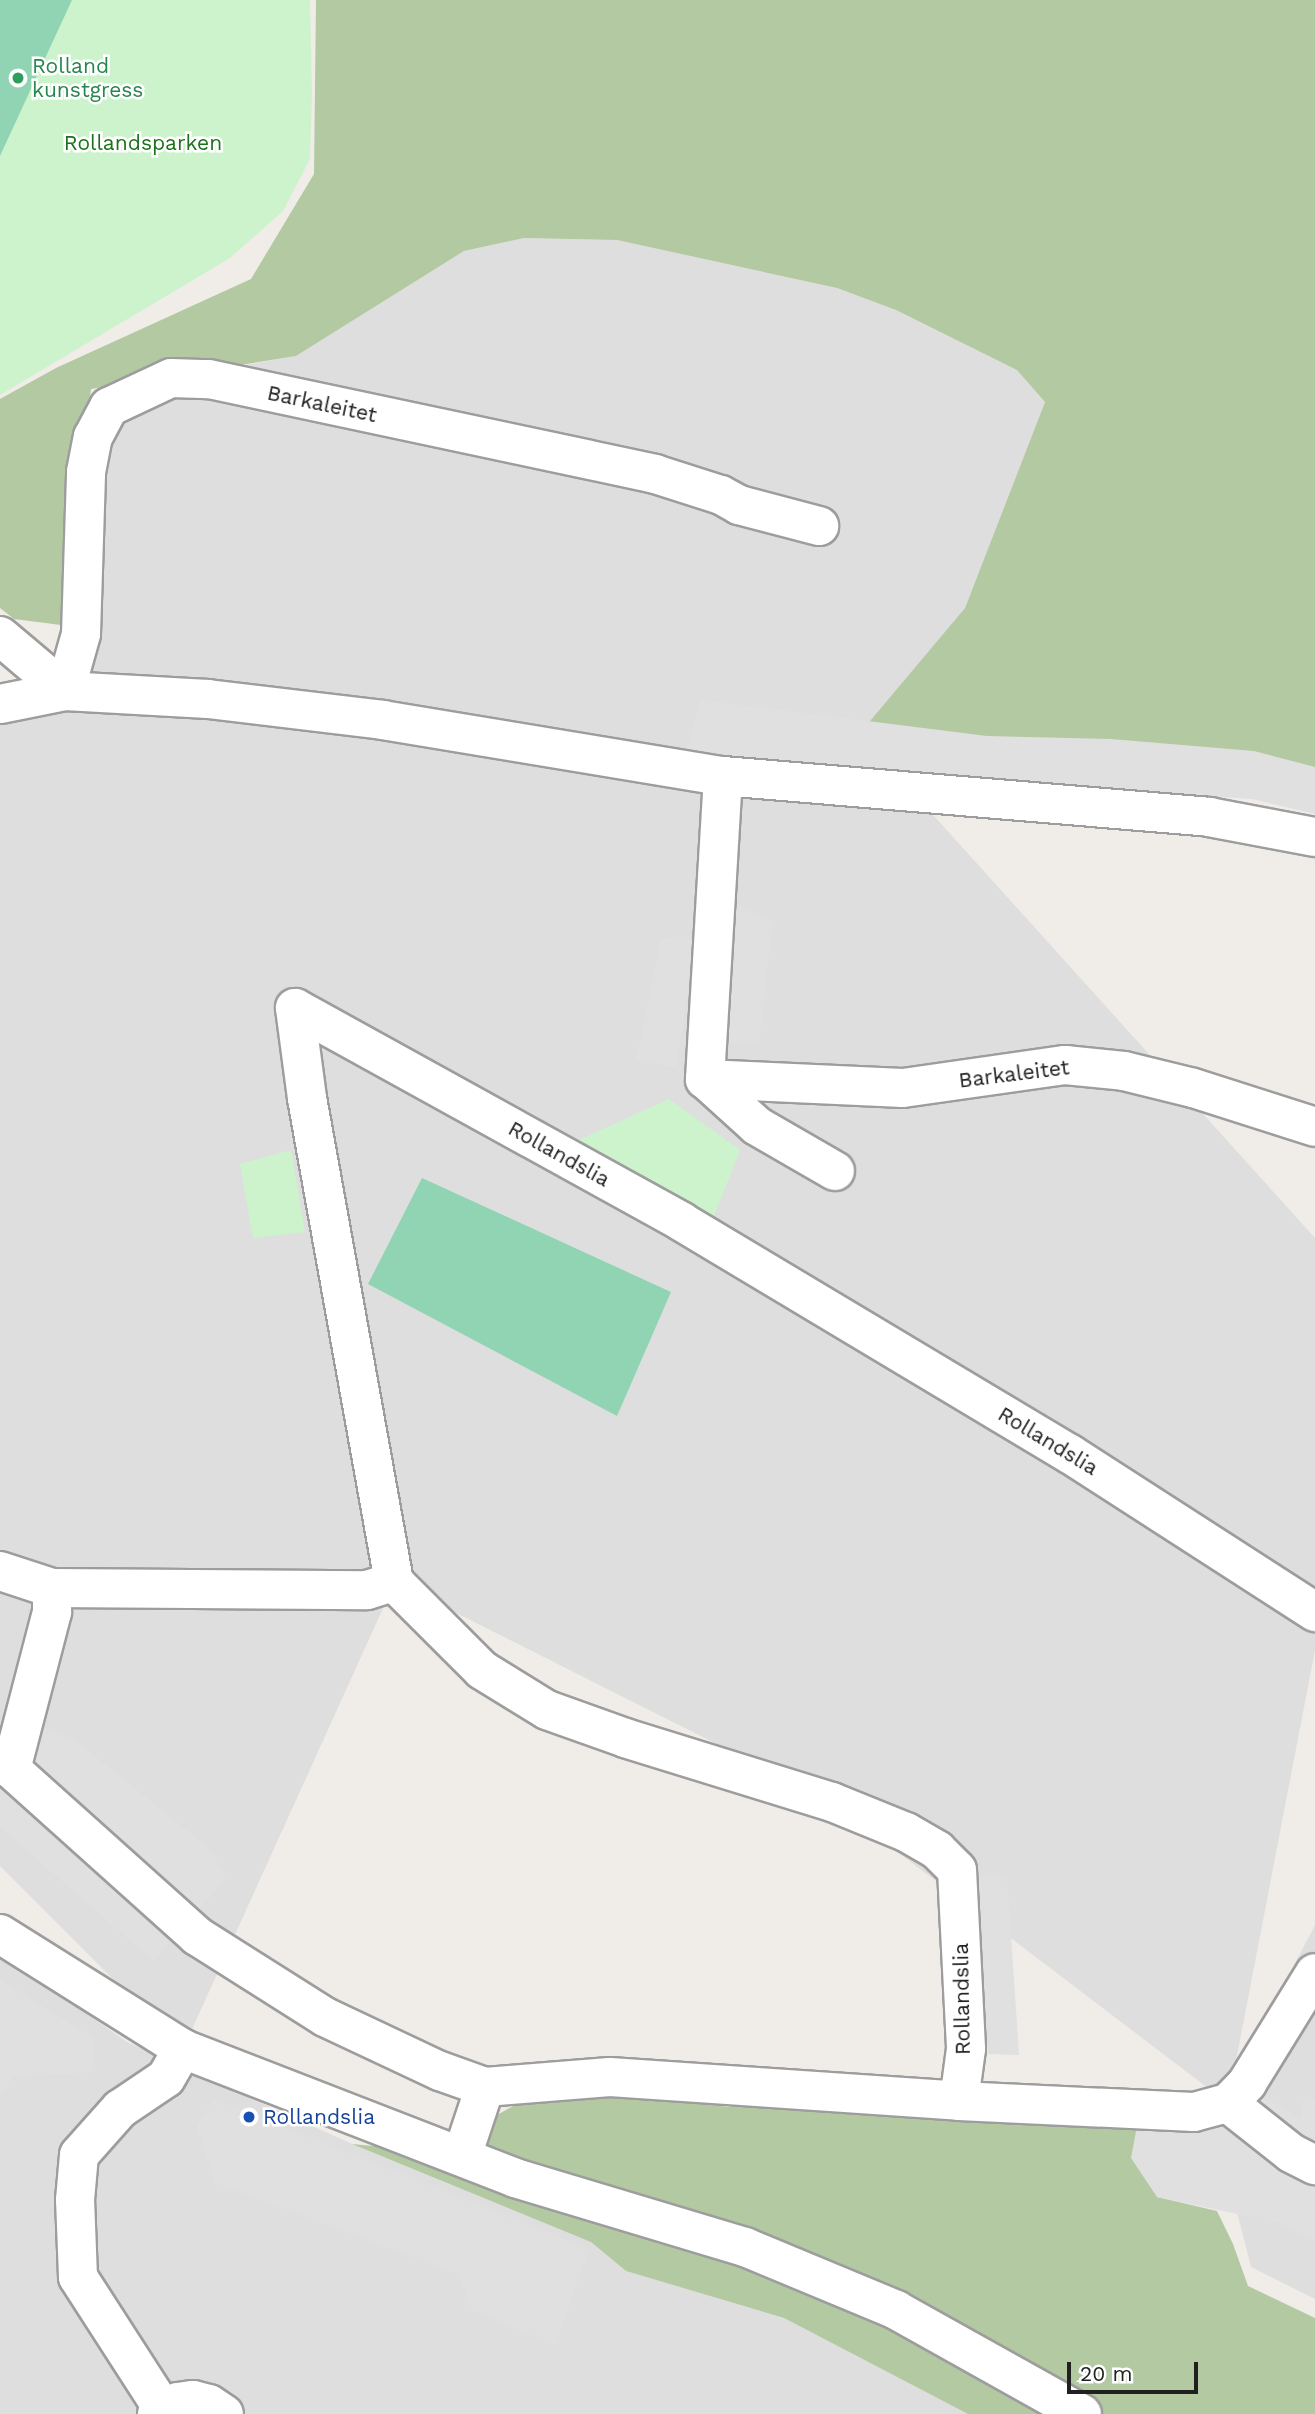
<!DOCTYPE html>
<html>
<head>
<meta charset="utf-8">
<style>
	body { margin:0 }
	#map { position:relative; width:1315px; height:2414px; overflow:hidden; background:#f0ece8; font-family:"Work Sans",sans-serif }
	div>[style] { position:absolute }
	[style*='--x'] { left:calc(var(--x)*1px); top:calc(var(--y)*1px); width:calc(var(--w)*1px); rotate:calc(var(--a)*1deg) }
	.residential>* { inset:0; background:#dedede }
	.forest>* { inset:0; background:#b2c9a2 }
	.park>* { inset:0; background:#ccf3cc }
	.pitch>* { inset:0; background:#91d4b4 }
	.parking>* { inset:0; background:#e0e0e0 }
	.roads { filter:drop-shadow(2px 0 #9d9d9d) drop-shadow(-2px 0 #9d9d9d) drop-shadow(0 2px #9d9d9d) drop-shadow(0 -2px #9d9d9d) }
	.minor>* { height:38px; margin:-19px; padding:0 19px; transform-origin:19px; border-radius:19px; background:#fff }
	.dots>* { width:19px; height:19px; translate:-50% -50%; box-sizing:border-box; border:4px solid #fff; border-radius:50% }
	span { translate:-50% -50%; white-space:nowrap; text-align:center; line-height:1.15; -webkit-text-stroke:5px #fff; paint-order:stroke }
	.leisure-label { font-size:21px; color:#27864d }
	.left { translate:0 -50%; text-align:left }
	.park-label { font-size:21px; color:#1b721a }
	.street-label { font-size:21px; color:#202020 }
	.transit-label { font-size:21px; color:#164399 }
	.scale { position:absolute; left:1067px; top:2362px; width:131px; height:32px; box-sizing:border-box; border:4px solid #202020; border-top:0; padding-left:9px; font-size:21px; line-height:24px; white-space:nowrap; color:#202020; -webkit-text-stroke:5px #fff; paint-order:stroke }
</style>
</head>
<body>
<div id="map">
	<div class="residential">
		<i style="clip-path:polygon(524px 238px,617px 240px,837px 288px,896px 310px,1018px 370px,1045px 402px,965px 608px,860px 734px,1315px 1238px,1315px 1650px,1231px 2087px,1315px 1925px,1315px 2299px,1251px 2267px,1214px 2122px,1225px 2101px,832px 1802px,395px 1582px,183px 2049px,0 1866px,0 714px,65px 691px,93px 437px,171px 378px,296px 356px,464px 251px)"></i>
		<i style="clip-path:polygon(0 1953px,127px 2042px,352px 2144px,592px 2242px,626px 2271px,784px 2318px,968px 2414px,0 2414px)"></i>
	</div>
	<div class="forest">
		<i style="clip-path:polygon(316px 0,1315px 0,1315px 790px,860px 733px,965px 608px,1045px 402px,1017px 370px,896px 310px,837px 288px,617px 240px,524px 238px,464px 251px,296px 356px,91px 389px,61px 625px,14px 619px,0 608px,0 399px,56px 368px,251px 279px,314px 174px)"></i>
		<i style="clip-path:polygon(620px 2092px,729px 2107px,800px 2106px,1137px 2126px,1157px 2197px,1217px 2211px,1233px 2244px,1248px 2286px,1315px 2318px,1315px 2414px,968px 2414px,784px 2318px,626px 2271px,591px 2242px,352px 2144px,416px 2150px,465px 2133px,515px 2105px,549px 2096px)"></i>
	</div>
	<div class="park">
		<i style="clip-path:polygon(0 0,310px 0,312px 94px,310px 159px,283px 211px,230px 258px,0 395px)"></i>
		<i style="clip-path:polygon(669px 1099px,740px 1150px,712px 1221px,579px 1140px)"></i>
		<i style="clip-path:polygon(291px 1150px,305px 1232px,253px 1238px,240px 1164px)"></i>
	</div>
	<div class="pitch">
		<i style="clip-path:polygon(0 0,72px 0,0 156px)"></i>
		<i style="clip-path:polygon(422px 1178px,671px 1292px,617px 1416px,368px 1284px)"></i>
	</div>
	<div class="parking">
		<i style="clip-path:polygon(701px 700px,987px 736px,1111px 739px,1254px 751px,1315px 767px,1315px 814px,1252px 799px,683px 761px)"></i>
		<i style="clip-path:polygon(735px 903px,773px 921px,759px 1044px,725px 1043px)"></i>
		<i style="clip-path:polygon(661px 938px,697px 941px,676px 1067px,636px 1060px)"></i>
		<i style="clip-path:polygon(0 1719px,11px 1724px,42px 1728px,73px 1739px,209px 1848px,226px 1878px,154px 1961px,0 1827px)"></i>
		<i style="clip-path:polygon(974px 1874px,1007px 1877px,1019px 2055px,988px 2054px)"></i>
		<i style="clip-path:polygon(0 1980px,95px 2039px,92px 2072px,12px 2077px,0 2097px)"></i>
		<i style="clip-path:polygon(1304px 2096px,1315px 2101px,1315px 2240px,1279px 2223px,1157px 2197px,1131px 2158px,1137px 2126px,1225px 2127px,1257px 2097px,1277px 2104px,1300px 2119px)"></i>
		<i style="clip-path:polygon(214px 2099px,589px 2249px,555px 2345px,472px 2310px,458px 2274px,215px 2183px,197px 2126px)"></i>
	</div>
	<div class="roads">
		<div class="minor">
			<i style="--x:0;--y:636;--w:85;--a:40.2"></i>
			<i style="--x:65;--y:691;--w:143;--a:3.2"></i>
			<i style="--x:208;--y:699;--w:176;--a:6.8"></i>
			<i style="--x:383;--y:720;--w:345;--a:9.4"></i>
			<i style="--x:723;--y:776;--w:488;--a:4.8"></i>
			<i style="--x:1209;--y:817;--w:108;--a:10.7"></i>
			<i style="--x:0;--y:704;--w:66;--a:-11.3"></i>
			<i style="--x:65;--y:691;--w:59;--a:-74.3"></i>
			<i style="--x:81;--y:634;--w:162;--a:-88.2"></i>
			<i style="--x:86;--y:472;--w:36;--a:-79"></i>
			<i style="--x:93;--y:437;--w:34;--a:-62"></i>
			<i style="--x:109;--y:407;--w:68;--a:-25.1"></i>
			<i style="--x:171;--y:378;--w:38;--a:2"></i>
			<i style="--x:209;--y:379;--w:456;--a:12"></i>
			<i style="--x:655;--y:474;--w:69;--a:17.7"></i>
			<i style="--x:721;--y:495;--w:21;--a:29"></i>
			<i style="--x:739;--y:505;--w:83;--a:14.7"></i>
			<i style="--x:723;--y:776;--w:304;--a:93.4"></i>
			<i style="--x:705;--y:1079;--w:198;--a:2.6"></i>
			<i style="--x:903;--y:1088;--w:164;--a:-8.1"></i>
			<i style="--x:1065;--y:1065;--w:59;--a:5.8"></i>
			<i style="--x:1124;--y:1071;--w:71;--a:13.8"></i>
			<i style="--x:1193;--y:1088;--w:128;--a:17.7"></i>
			<i style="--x:295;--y:1008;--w:91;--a:82.4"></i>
			<i style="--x:307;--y:1098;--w:492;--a:79.8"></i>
			<i style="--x:394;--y:1582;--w:124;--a:45"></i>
			<i style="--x:482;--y:1670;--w:76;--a:31.6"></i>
			<i style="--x:547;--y:1710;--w:83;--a:19.7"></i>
			<i style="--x:625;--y:1738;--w:217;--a:17.2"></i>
			<i style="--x:832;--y:1802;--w:80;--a:22.1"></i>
			<i style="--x:906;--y:1832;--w:36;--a:30"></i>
			<i style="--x:937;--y:1850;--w:28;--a:45"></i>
			<i style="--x:957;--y:1870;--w:179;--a:87.1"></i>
			<i style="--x:966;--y:2049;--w:52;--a:97.7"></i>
			<i style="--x:295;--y:1008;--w:442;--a:28.9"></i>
			<i style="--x:682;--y:1222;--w:452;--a:30.9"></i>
			<i style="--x:1070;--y:1454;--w:292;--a:32.8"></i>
			<i style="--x:705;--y:1079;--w:70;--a:42.1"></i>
			<i style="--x:757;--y:1126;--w:90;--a:30"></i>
			<i style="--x:0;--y:1571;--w:55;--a:18.1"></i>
			<i style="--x:52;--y:1588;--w:315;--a:0.4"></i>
			<i style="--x:367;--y:1590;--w:28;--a:-17"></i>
			<i style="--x:52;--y:1588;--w:24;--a:90"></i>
			<i style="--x:52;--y:1612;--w:162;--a:104.6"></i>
			<i style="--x:11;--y:1769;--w:250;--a:41.9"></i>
			<i style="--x:197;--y:1936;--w:151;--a:32.3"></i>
			<i style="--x:325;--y:2017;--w:127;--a:25.2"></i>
			<i style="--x:440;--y:2071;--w:48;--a:19.6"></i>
			<i style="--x:0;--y:1934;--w:216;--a:32.1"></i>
			<i style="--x:183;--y:2049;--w:356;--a:21.2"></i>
			<i style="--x:515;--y:2178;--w:240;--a:16.7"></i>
			<i style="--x:745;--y:2247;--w:164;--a:22.6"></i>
			<i style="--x:896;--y:2310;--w:213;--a:29.2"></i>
			<i style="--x:1228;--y:2103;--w:80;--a:38.4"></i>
			<i style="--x:1291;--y:2153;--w:27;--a:27"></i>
			<i style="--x:462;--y:2156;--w:73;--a:-71.6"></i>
			<i style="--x:485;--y:2087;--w:125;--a:-4.6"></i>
			<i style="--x:610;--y:2077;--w:350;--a:3.9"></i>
			<i style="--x:959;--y:2101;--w:235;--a:2.7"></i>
			<i style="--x:1194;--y:2112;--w:35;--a:-15"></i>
			<i style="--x:1228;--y:2103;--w:28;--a:-46"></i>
			<i style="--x:1247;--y:2083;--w:129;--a:-58.3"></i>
			<i style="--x:163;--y:2409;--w:157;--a:-122.8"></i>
			<i style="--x:78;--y:2277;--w:77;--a:-92.2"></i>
			<i style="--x:75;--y:2200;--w:45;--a:-84.9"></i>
			<i style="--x:79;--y:2155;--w:62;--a:-48.3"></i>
			<i style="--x:120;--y:2109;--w:55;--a:-34"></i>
			<i style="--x:166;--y:2078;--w:34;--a:-60"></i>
			<i style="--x:157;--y:2414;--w:24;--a:-30"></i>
			<i style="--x:178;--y:2402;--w:15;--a:-8"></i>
			<i style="--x:193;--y:2400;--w:16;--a:14"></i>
			<i style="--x:209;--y:2404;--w:18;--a:34"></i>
		</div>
	</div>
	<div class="dots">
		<i style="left:18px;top:78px;background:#2e9e5b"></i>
		<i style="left:249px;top:2117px;background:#1a4fb4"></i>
	</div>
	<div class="leisure-label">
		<span class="left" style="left:32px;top:78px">Rolland<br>kunstgress</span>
	</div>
	<div class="park-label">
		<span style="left:143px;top:143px">Rollandsparken</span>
	</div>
	<div class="street-label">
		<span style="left:322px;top:404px;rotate:12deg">Barkaleitet</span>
		<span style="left:1014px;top:1074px;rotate:-7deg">Barkaleitet</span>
		<span style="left:559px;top:1154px;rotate:29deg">Rollandslia</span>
		<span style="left:1048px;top:1441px;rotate:31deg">Rollandslia</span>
		<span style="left:962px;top:1999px;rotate:-91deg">Rollandslia</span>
	</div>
	<div class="transit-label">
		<span class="left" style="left:263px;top:2117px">Rollandslia</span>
	</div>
	<div class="scale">20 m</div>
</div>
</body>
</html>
